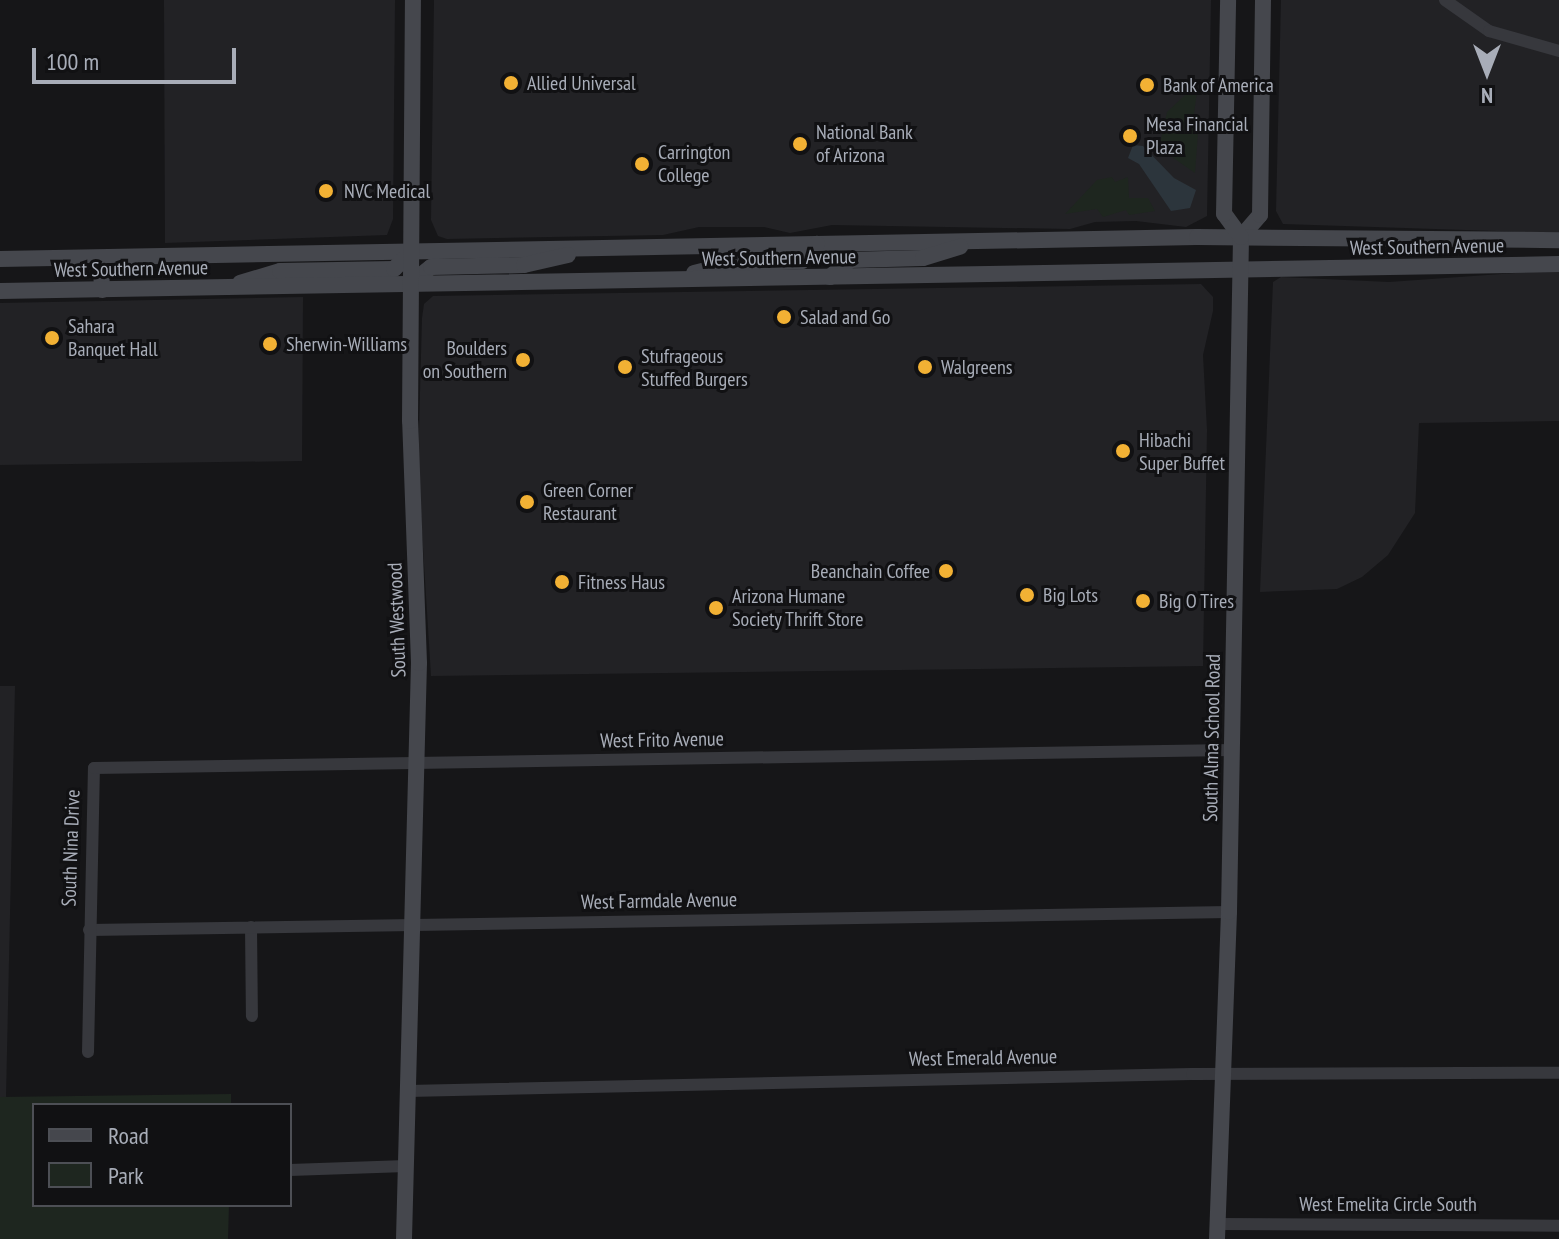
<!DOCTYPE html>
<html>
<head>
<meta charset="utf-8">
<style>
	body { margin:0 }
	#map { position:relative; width:1559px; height:1239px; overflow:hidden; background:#161618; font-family:"PT Sans Narrow",sans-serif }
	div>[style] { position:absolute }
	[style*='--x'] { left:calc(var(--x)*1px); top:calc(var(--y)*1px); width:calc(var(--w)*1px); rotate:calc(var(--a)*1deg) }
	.built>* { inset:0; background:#222225 }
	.green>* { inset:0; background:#1e261f }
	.water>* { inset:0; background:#2c353c }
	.street>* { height:12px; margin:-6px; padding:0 6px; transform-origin:6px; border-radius:6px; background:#37383d }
	.secondary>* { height:16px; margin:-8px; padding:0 8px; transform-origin:8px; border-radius:8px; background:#45474d }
	.dots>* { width:22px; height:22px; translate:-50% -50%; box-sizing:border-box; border:4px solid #111113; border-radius:50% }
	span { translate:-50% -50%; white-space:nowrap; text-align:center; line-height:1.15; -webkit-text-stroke:6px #111113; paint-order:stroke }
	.poi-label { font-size:20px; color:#a8adb8 }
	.left { translate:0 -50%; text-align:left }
	.right { translate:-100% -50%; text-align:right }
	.street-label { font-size:20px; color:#a8adb8 }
	.legend { position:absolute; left:32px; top:1103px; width:260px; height:104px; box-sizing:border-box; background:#111113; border:2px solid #4d4f55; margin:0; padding:10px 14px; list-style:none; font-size:24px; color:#a8adb8 }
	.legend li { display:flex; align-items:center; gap:16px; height:40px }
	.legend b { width:40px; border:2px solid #4d4f55 }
	.north { position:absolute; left:1447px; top:32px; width:80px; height:80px; -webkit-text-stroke:6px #111113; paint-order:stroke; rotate:180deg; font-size:22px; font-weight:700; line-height:32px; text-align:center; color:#a8adb8 }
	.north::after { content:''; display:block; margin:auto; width:28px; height:36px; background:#a8adb8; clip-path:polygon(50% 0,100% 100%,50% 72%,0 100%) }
	.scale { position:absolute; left:32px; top:48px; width:204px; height:36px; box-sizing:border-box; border:4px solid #a8adb8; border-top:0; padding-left:10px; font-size:24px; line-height:28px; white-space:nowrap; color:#a8adb8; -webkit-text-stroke:6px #111113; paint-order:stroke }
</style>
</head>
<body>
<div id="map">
	<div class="built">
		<i style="clip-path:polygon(164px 0,395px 0,393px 219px,387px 235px,165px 243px)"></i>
		<i style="clip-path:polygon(434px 0,1211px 0,1207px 216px,1186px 227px,1136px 221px,1095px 222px,1070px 229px,832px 225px,790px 233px,764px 227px,699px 227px,663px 235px,447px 239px,438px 236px,431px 220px)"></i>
		<i style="clip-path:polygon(1281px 0,1559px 0,1559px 233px,1283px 224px,1276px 211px)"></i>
		<i style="clip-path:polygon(1559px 270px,1559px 421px,1419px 423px,1415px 513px,1388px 555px,1362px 577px,1337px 589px,1260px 592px,1273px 282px,1281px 277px,1389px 282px)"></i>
		<i style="clip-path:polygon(1201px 284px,1213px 297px,1213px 311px,1203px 355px,1207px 430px,1203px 666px,431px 676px,418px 468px,422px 318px,424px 304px,433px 296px)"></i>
		<i style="clip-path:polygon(303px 297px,302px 461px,0 465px,0 303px)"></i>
		<i style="clip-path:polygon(0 686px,15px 686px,6px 1097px,0 1097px)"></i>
	</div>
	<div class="green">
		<i style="clip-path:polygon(1198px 83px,1194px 114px,1199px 116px,1193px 130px,1198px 133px,1195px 173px,1159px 148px,1167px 112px)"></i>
		<i style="clip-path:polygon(1112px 177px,1115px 182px,1128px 177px,1129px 198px,1148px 198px,1155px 211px,1129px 215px,1126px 210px,1103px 217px,1097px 209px,1065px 214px,1097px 180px)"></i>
		<i style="clip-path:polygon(231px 1094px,231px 1105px,34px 1105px,34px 1205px,229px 1205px,228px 1239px,0 1239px,0 1097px)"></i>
	</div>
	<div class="water">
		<i style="clip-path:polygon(1133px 145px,1143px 146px,1174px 178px,1196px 190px,1190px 208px,1171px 211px,1139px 164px,1128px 158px)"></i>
	</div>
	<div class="street">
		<i style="--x:1445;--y:0;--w:54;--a:35.2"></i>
		<i style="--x:1489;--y:31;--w:73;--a:15.9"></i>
		<i style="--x:251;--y:927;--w:89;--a:89.4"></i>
		<i style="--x:89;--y:930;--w:1140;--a:-0.9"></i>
		<i style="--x:88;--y:1052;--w:284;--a:-88.8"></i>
		<i style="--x:94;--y:768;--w:1137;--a:-0.91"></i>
		<i style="--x:408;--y:1091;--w:784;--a:-1.24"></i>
		<i style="--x:1192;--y:1074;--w:367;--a:-0.2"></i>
		<i style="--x:290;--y:1170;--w:116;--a:-2"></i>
		<i style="--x:1218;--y:1224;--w:341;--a:0.3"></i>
	</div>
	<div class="secondary">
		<i style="--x:1241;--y:237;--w:29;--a:-49"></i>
		<i style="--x:1260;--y:215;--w:215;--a:-89.2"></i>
		<i style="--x:100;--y:258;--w:32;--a:86"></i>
		<i style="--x:0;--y:259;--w:1197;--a:-1.05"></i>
		<i style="--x:1197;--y:237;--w:362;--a:0.5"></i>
		<i style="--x:694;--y:273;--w:38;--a:-14"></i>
		<i style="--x:731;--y:264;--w:71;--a:-2.4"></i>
		<i style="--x:802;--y:261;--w:23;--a:-49"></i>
		<i style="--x:830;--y:277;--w:26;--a:-40"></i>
		<i style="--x:850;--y:260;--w:73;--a:-1.6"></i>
		<i style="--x:923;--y:258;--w:39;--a:-17"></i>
		<i style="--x:240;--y:283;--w:42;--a:-16.7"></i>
		<i style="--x:280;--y:271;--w:114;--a:-1"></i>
		<i style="--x:394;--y:269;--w:23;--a:-45"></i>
		<i style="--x:410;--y:284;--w:27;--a:-39"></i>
		<i style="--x:431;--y:267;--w:93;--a:-1.2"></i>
		<i style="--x:524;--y:265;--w:45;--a:-12.8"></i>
		<i style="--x:0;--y:291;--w:1559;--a:-0.99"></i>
		<i style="--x:404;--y:1239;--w:576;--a:-88.51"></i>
		<i style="--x:419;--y:663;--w:242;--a:-92.1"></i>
		<i style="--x:410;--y:421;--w:421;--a:-89.6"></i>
		<i style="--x:1217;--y:1239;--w:327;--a:-87.9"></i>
		<i style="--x:1229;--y:912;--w:675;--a:-88.98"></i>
		<i style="--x:1241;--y:237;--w:29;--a:-126"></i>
		<i style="--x:1224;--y:214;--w:214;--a:-88.9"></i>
	</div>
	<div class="dots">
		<i style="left:511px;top:83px;background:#f2b134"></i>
		<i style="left:1147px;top:85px;background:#f2b134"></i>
		<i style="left:1130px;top:136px;background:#f2b134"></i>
		<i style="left:800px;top:144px;background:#f2b134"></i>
		<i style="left:642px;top:164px;background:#f2b134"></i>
		<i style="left:326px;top:191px;background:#f2b134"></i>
		<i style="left:784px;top:317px;background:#f2b134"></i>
		<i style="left:52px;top:338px;background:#f2b134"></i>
		<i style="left:270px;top:344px;background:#f2b134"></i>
		<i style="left:523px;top:360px;background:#f2b134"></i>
		<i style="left:625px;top:367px;background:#f2b134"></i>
		<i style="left:925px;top:367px;background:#f2b134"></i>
		<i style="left:1123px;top:451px;background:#f2b134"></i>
		<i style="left:527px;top:502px;background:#f2b134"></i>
		<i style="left:946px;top:571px;background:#f2b134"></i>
		<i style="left:562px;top:582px;background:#f2b134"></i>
		<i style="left:1027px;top:595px;background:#f2b134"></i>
		<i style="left:1143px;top:601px;background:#f2b134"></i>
		<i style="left:716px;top:608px;background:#f2b134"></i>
	</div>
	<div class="poi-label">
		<span class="left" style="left:527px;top:83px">Allied Universal</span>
		<span class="left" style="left:1163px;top:85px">Bank of America</span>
		<span class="left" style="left:1146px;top:136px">Mesa Financial<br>Plaza</span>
		<span class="left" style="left:816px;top:144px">National Bank<br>of Arizona</span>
		<span class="left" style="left:658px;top:164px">Carrington<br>College</span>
		<span class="left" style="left:344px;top:191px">NVC Medical</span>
		<span class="left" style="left:800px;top:317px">Salad and Go</span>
		<span class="left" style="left:68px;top:338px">Sahara<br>Banquet Hall</span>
		<span class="left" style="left:286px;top:344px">Sherwin-Williams</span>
		<span class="right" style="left:507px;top:360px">Boulders<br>on Southern</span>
		<span class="left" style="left:641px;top:368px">Stufrageous<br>Stuffed Burgers</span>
		<span class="left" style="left:941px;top:367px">Walgreens</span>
		<span class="left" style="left:1139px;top:452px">Hibachi<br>Super Buffet</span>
		<span class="left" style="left:543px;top:502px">Green Corner<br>Restaurant</span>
		<span class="right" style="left:930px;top:571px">Beanchain Coffee</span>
		<span class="left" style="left:578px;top:582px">Fitness Haus</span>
		<span class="left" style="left:1043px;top:595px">Big Lots</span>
		<span class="left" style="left:732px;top:608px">Arizona Humane<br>Society Thrift Store</span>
		<span class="left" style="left:1159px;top:601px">Big O Tires</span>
	</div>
	<div class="street-label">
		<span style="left:1427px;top:247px;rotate:-1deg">West Southern Avenue</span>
		<span style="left:779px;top:258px;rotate:-1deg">West Southern Avenue</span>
		<span style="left:131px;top:269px;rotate:-1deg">West Southern Avenue</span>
		<span style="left:397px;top:620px;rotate:-92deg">South Westwood</span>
		<span style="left:1212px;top:738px;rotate:-89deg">South Alma School Road</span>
		<span style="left:662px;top:740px;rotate:-1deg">West Frito Avenue</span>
		<span style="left:71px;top:848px;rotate:-88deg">South Nina Drive</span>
		<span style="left:659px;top:901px;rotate:-1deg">West Farmdale Avenue</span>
		<span style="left:983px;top:1058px;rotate:-1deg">West Emerald Avenue</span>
		<span style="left:1388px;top:1204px">West Emelita Circle South</span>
	</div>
	<ul class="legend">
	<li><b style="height:10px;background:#45474d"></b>Road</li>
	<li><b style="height:22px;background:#1e261f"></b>Park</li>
	</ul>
	<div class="north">N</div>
	<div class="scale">100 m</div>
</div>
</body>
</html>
